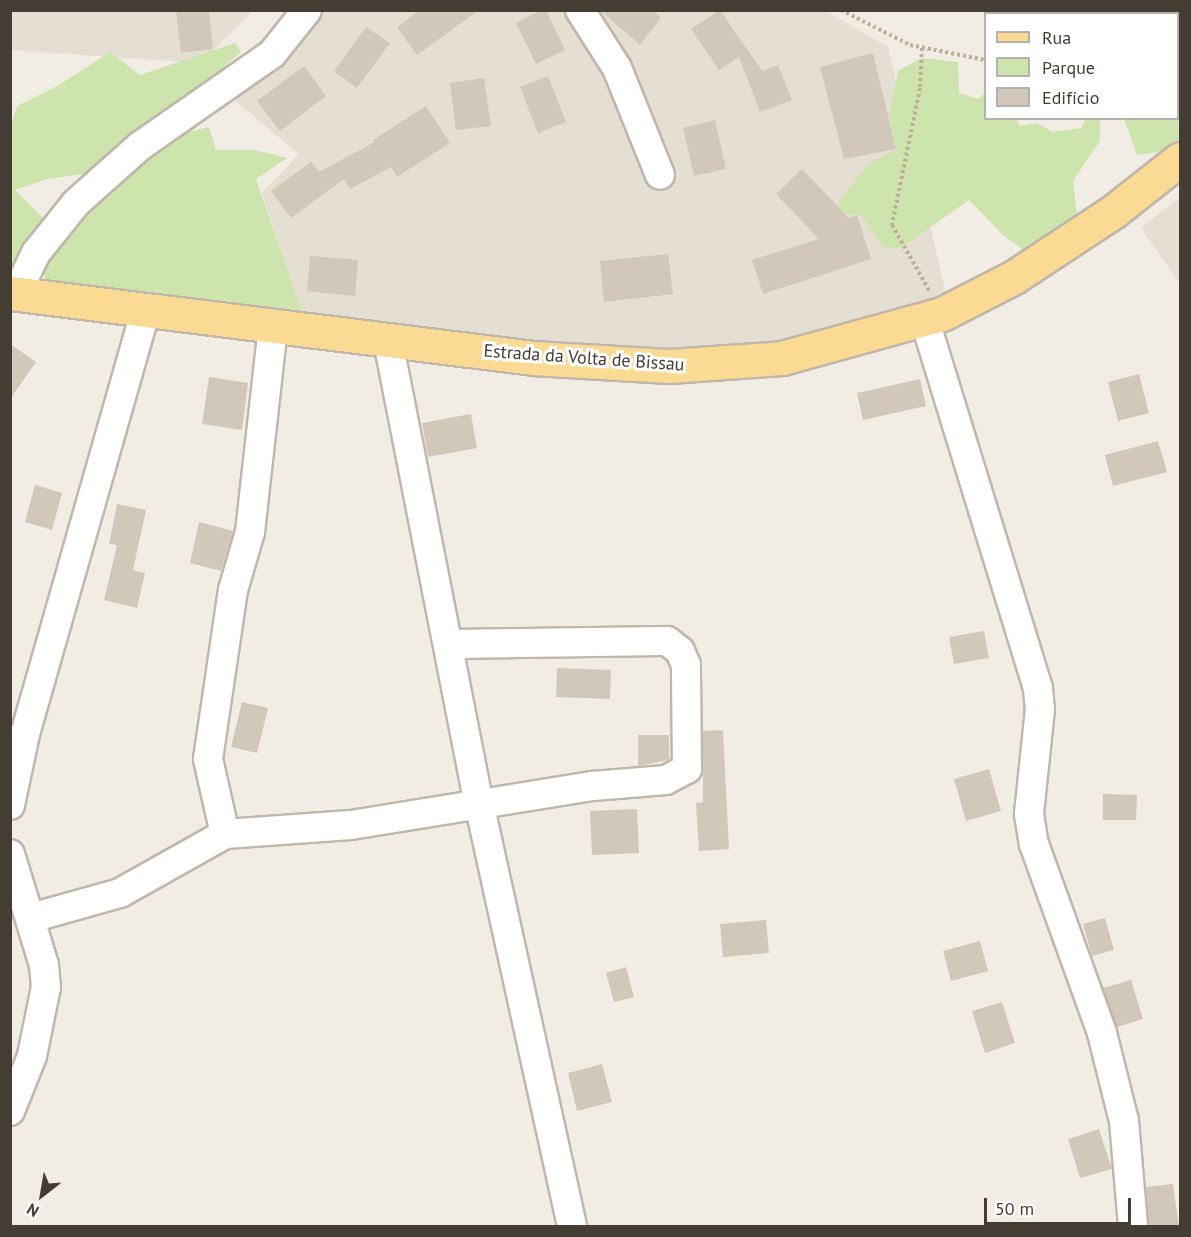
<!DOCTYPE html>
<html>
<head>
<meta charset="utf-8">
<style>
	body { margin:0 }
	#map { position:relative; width:1191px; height:1237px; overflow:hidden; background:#f1ede4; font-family:"PT Sans",sans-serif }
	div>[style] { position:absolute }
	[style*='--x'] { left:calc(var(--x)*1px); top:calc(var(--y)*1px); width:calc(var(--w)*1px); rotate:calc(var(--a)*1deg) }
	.residential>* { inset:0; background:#e5ded2 }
	.green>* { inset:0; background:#cde5ad }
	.building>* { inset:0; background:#d2c8ba }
	.path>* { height:4px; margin-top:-2px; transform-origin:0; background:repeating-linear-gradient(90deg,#bdaf98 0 3px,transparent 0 6px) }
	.roads { filter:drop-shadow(2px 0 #bfb7aa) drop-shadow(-2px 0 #bfb7aa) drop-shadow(0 2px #bfb7aa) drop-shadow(0 -2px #bfb7aa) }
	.minor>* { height:28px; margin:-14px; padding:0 14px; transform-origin:14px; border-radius:14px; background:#fff }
	.major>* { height:33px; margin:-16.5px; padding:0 16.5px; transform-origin:16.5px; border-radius:16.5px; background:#fbda93 }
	span { translate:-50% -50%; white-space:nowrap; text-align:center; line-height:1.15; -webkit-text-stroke:6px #fff; paint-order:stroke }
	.street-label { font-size:18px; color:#433d34 }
	.frame { position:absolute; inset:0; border:12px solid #433d34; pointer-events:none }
	.legend { position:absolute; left:984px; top:12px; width:195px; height:108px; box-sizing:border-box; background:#fff; border:2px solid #b4b1ae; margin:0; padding:8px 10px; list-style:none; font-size:18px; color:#433d34 }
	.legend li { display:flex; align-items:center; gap:12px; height:30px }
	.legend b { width:30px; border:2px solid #b4b1ae }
	.north { position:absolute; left:12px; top:1165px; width:60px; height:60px; -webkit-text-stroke:4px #fff; paint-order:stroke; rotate:211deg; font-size:16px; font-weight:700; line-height:24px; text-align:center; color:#433d34 }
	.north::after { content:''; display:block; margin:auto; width:21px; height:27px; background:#433d34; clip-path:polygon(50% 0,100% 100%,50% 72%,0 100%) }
	.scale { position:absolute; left:984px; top:1198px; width:147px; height:27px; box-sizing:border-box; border:3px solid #433d34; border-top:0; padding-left:8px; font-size:18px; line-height:21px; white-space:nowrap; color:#433d34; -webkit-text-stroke:4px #fff; paint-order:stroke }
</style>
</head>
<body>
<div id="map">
	<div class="residential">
		<i style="clip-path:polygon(10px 11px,253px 11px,200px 63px,11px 50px)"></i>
		<i style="clip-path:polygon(316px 11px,826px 11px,888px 47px,948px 302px,754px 367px,306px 321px,262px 193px,299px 154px,227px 94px)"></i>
		<i style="clip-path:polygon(1180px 197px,1180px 284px,1141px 228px)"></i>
	</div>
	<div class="green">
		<i style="clip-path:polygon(235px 43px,241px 52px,100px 172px,47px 179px,15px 190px,44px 219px,11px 269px,10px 129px,17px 106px,59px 85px,110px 52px,140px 75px)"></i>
		<i style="clip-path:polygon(921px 58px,958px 62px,959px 93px,979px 99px,985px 92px,986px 118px,1017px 119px,1020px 126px,1037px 123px,1053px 132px,1081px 128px,1086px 119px,1100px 119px,1100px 141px,1073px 181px,1078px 223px,1032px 256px,1003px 235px,969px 200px,901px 248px,883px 247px,861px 215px,838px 213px,839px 201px,867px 165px,896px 149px,889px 116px,898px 71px)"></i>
		<i style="clip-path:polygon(1178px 116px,1180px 149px,1137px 155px,1124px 119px)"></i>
		<i style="clip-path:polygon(209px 127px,216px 150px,255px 150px,287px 158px,256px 179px,306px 321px,62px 289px,45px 279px,42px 261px,49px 241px,174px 136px)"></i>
	</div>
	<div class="building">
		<i style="clip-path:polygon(176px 10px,209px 10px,213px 49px,181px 53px)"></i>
		<i style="clip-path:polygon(420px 10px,479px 10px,417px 55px,397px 27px)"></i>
		<i style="clip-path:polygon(542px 10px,546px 10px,565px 50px,536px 64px,516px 23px)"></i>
		<i style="clip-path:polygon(600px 10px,652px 10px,661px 18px,640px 45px)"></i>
		<i style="clip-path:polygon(720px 10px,762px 71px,778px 65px,792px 100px,760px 112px,739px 57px,719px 70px,691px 29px)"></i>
		<i style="clip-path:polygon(366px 27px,390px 43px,357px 88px,334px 71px)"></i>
		<i style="clip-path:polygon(873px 53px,896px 149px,844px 159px,820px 67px)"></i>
		<i style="clip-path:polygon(304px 66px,326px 96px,280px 131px,257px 101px)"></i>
		<i style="clip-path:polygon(548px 76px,566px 122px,538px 133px,520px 87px)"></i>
		<i style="clip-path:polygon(484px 78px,491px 126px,456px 130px,450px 83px)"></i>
		<i style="clip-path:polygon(426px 106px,450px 143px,397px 177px,391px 167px,350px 189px,344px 179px,291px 218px,271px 191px,311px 162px,319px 172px,375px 142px,373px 140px)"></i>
		<i style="clip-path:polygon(715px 120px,726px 169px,694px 176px,683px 128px)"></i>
		<i style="clip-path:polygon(802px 169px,849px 218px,857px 215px,871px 259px,763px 294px,752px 260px,819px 239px,776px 194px)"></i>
		<i style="clip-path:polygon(668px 254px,673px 294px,604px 302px,600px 261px)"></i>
		<i style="clip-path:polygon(310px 256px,358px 260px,355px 296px,307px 291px)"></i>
		<i style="clip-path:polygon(10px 344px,36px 362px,10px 399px)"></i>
		<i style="clip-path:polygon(1139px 374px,1149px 413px,1118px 421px,1108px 382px)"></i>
		<i style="clip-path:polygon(209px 377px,248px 383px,242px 430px,202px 424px)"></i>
		<i style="clip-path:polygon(920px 379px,926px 406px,863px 420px,857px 393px)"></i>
		<i style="clip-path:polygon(471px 414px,477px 448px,428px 457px,422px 423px)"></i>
		<i style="clip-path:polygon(1158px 441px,1167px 472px,1113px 486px,1105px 455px)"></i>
		<i style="clip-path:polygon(35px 485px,62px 493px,52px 530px,25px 522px)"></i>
		<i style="clip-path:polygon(117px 504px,146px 510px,133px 570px,145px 573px,137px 608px,104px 600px,117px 545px,109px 544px)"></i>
		<i style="clip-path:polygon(199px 522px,233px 531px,221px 571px,190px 563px)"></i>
		<i style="clip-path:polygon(984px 631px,989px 658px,954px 664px,949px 637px)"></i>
		<i style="clip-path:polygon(557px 668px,611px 670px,610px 699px,556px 697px)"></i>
		<i style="clip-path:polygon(242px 702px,268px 708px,257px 753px,231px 747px)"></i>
		<i style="clip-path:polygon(723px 730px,729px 849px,699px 851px,696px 803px,703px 802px,703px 731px)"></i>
		<i style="clip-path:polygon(638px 735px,669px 735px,669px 760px,638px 766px)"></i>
		<i style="clip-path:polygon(989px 769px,1001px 811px,966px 821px,954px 779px)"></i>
		<i style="clip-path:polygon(1103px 794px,1137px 795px,1136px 820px,1103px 820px)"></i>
		<i style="clip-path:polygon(637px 809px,639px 853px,592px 855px,590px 811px)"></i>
		<i style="clip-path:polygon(1105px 918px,1114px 950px,1092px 956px,1083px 924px)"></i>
		<i style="clip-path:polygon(766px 920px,769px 953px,723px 957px,720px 924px)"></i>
		<i style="clip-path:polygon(980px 941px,988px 971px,951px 981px,943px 951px)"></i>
		<i style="clip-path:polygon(626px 967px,634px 997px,614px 1002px,606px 973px)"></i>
		<i style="clip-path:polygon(1131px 980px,1143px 1019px,1117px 1027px,1103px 988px)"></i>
		<i style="clip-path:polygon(1002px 1002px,1015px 1043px,985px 1053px,972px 1011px)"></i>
		<i style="clip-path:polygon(602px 1064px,612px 1102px,577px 1111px,568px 1073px)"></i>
		<i style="clip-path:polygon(1099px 1129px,1112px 1169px,1080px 1178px,1068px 1139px)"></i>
		<i style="clip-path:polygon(1173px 1184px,1179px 1227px,1149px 1227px,1146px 1187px)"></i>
	</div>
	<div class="path">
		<i style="--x:841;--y:10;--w:77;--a:26.9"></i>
		<i style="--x:910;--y:45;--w:77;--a:11.2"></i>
		<i style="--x:922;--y:48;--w:40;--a:92.9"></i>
		<i style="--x:920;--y:88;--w:140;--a:101.6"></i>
		<i style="--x:892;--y:225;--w:77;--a:60.4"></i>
		<i style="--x:1178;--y:96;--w:4;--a:56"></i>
	</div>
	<div class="roads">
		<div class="minor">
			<i style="--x:580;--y:10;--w:69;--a:57.5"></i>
			<i style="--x:617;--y:68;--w:115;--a:68.1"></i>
			<i style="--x:16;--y:294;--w:46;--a:-64"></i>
			<i style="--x:36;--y:253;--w:64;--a:-51.3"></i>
			<i style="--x:76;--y:203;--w:86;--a:-41.7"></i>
			<i style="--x:140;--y:146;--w:161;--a:-34.9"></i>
			<i style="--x:272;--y:54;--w:56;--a:-51.5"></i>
			<i style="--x:925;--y:321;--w:384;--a:72.9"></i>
			<i style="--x:1038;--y:688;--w:21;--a:85"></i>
			<i style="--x:1040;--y:709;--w:106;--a:96"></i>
			<i style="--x:1029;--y:814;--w:30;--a:81"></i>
			<i style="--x:1034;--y:844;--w:201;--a:70.2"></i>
			<i style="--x:1102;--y:1033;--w:91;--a:76"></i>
			<i style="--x:1124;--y:1121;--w:105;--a:85.1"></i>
			<i style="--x:388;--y:341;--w:471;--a:78.9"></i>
			<i style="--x:479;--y:803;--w:433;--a:77.6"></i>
			<i style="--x:10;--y:805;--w:73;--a:-78.1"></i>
			<i style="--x:25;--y:734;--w:442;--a:-74.1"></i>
			<i style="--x:225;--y:834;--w:77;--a:-102.8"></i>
			<i style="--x:208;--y:759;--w:171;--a:-81.6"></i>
			<i style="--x:233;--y:590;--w:60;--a:-73.7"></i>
			<i style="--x:250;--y:532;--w:207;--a:-83.6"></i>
			<i style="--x:10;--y:854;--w:116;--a:73"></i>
			<i style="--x:44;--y:965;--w:22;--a:85"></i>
			<i style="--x:46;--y:987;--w:70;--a:101.5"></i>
			<i style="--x:32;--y:1056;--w:59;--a:111.8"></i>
			<i style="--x:31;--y:918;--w:92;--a:-15.7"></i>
			<i style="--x:120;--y:893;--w:120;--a:-29.3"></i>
			<i style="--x:225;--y:834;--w:126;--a:-4.1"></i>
			<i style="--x:351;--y:825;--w:245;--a:-9.2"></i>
			<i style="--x:593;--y:786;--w:73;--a:-4.7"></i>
			<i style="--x:666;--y:780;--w:24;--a:-28"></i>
			<i style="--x:687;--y:769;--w:104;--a:-90.6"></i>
			<i style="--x:686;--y:665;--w:15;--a:-113"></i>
			<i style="--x:680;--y:651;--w:16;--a:-142"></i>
			<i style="--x:667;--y:641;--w:219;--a:179.2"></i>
		</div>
		<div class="major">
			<i style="--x:10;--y:293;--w:527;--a:7.08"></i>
			<i style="--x:533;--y:358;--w:136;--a:3.4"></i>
			<i style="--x:669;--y:366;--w:113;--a:-4"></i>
			<i style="--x:782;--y:358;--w:166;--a:-15.4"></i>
			<i style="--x:942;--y:314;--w:81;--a:-27.2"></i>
			<i style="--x:1014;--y:277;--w:120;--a:-33.4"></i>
			<i style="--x:1114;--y:211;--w:84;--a:-38.2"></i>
		</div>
	</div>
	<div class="street-label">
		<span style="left:584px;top:358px;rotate:4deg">Estrada da Volta de Bissau</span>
	</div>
	<div class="frame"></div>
	<ul class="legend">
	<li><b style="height:8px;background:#fbda93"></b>Rua</li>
	<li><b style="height:16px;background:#cde5ad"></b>Parque</li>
	<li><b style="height:16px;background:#d2c8ba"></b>Edifício</li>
	</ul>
	<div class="north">N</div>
	<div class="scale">50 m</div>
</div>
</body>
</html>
